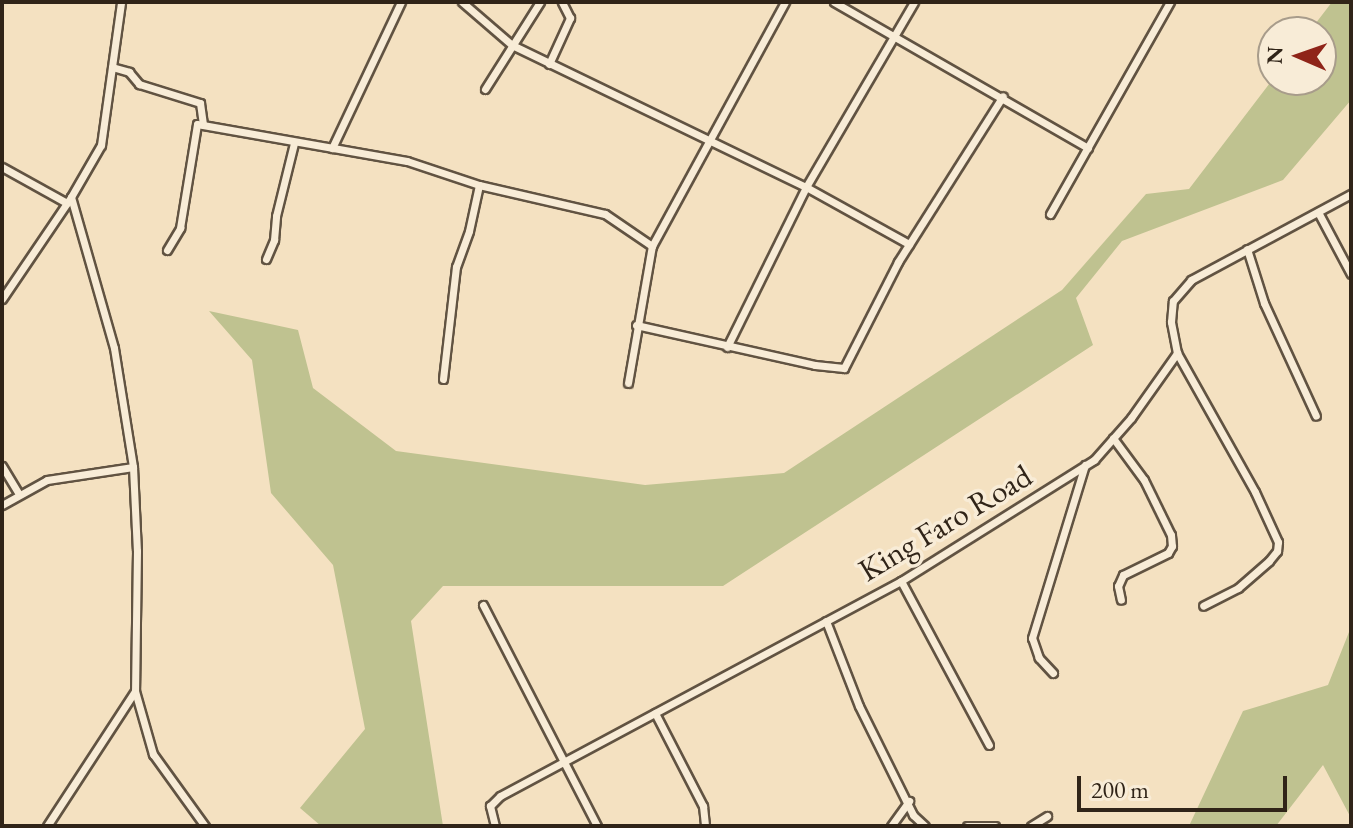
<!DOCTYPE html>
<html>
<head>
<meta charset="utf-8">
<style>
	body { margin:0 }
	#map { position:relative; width:1353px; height:828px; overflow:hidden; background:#f4e1c1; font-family:"EB Garamond",serif }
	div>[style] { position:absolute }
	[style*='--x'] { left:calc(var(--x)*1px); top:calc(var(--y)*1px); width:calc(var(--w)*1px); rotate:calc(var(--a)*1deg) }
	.green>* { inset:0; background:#bfc290 }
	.roads { filter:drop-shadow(2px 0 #615342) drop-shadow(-2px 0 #615342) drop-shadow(0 2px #615342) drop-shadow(0 -2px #615342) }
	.street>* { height:7px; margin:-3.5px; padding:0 3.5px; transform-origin:3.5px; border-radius:3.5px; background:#f8ecd7 }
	span { translate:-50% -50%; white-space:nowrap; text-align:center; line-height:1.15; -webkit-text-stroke:7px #f8ecd7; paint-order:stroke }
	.street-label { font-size:32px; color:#302418 }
	.frame { position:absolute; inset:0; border:4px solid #302418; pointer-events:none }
	.north { position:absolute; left:1257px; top:16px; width:80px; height:80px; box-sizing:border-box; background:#f8ecd7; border:2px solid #a89c8b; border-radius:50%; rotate:272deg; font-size:22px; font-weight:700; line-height:32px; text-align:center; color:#302418 }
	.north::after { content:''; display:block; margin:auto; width:28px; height:36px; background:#8f2418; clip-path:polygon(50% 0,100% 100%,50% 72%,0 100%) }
	.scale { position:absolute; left:1077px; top:776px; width:210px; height:36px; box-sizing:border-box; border:4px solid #302418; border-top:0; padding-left:10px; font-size:24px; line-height:28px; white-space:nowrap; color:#302418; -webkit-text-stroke:6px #f8ecd7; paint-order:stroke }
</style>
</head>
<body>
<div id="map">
	<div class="green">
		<i style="clip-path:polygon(1332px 2px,1351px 2px,1351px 100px,1283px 180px,1122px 241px,1076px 298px,1093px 345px,723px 586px,443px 586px,411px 621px,443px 826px,321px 826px,300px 808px,365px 729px,333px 565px,271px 493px,252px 360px,209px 311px,298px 330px,313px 388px,396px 451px,645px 485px,784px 473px,1062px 290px,1146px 194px,1189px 189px,1273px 79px,1321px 80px,1321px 32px,1309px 32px)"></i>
		<i style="clip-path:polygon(1351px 627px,1351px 818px,1323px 765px,1276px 826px,1189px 826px,1243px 711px,1328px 685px)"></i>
	</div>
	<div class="roads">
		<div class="street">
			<i style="--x:462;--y:2;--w:66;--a:40.7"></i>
			<i style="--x:512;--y:45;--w:326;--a:25.8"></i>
			<i style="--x:806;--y:187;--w:118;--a:29"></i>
			<i style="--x:834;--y:2;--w:293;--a:29.9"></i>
			<i style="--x:549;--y:64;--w:51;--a:-65.5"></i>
			<i style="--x:570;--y:18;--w:18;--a:-117"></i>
			<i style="--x:112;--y:67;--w:18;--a:16"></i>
			<i style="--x:129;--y:72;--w:16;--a:50"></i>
			<i style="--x:139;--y:84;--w:64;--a:17.3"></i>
			<i style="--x:200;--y:103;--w:22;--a:82"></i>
			<i style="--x:485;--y:89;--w:103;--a:-57.7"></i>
			<i style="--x:332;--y:148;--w:161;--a:-64.7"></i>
			<i style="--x:2;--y:167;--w:74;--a:29"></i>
			<i style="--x:71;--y:197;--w:157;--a:74.1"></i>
			<i style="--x:114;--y:348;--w:121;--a:80.9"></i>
			<i style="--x:133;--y:467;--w:84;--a:87.3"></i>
			<i style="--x:137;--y:551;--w:140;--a:90.8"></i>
			<i style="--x:135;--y:691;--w:66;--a:74.1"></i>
			<i style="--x:153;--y:754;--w:89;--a:54.2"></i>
			<i style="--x:1318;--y:212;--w:70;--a:62"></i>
			<i style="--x:1050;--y:214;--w:244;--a:-60.5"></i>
			<i style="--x:1247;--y:249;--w:57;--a:72.5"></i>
			<i style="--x:1264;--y:303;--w:124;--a:65.3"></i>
			<i style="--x:167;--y:250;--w:26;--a:-59"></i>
			<i style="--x:180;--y:228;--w:105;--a:-80.7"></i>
			<i style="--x:197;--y:124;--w:213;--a:10"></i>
			<i style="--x:407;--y:161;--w:76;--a:18.4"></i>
			<i style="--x:479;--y:185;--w:129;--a:13"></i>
			<i style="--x:605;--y:214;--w:57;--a:34.2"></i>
			<i style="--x:266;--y:259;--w:21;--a:-67"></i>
			<i style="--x:274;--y:240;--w:24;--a:-85"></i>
			<i style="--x:276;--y:216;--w:75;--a:-76.1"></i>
			<i style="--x:2;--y:299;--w:123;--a:-55.9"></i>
			<i style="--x:71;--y:197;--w:60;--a:-60"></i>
			<i style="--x:101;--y:145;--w:144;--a:-82"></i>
			<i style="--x:636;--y:325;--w:183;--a:12.6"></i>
			<i style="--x:815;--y:365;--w:29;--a:6"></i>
			<i style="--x:844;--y:368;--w:119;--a:-63"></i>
			<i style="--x:898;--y:262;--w:196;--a:-57.7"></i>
			<i style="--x:727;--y:347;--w:178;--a:-63.7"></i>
			<i style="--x:806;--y:187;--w:214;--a:-59.7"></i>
			<i style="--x:1177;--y:353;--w:159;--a:60.7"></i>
			<i style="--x:1255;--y:492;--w:55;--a:65.3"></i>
			<i style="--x:1278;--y:542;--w:9;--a:96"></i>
			<i style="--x:1277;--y:551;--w:13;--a:129"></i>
			<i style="--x:1269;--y:561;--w:41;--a:138.9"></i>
			<i style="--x:1238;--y:588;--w:39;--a:153"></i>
			<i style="--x:443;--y:379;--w:113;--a:-83.4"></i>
			<i style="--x:456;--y:267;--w:38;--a:-70"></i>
			<i style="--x:469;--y:231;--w:47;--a:-77.7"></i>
			<i style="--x:628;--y:383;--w:139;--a:-80.1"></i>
			<i style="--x:652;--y:246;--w:278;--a:-61.4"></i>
			<i style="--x:1113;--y:438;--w:52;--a:53.6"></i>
			<i style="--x:1144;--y:480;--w:61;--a:63.9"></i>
			<i style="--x:1171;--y:535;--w:11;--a:85"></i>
			<i style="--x:1172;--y:546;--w:8;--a:120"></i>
			<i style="--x:1168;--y:553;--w:50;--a:153.9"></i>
			<i style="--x:1123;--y:575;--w:12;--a:114"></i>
			<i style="--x:1118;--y:586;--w:14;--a:78"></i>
			<i style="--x:2;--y:466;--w:31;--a:59"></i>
			<i style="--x:2;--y:505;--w:51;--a:-29.1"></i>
			<i style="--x:47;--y:480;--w:87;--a:-8.6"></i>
			<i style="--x:901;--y:581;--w:186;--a:61.8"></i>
			<i style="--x:483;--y:605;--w:249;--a:62.7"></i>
			<i style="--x:826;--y:621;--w:91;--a:68.8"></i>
			<i style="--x:859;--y:706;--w:122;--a:63.6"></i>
			<i style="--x:913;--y:815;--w:16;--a:43"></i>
			<i style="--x:1053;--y:673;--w:21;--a:-133"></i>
			<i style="--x:1039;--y:658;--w:21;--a:-109"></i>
			<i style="--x:1032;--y:638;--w:181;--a:-73"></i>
			<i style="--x:655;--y:713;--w:105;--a:62.7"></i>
			<i style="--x:703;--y:806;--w:20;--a:84"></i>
			<i style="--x:47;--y:826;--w:161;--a:-56.9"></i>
			<i style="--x:495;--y:826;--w:21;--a:-104"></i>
			<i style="--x:490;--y:806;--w:14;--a:-45"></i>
			<i style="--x:500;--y:796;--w:455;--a:-28.2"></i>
			<i style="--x:901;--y:581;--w:228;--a:-32.1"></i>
			<i style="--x:1094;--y:460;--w:56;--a:-48.6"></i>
			<i style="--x:1131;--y:418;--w:80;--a:-54.7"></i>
			<i style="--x:1177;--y:353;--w:32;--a:-101"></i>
			<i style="--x:1171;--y:322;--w:21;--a:-85"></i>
			<i style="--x:1173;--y:301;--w:28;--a:-49"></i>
			<i style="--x:1191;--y:280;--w:182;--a:-28.3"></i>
			<i style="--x:891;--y:826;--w:31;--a:-54"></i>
			<i style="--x:967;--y:826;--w:28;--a:0"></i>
			<i style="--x:1031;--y:826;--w:19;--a:-32"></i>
		</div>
	</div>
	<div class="street-label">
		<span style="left:945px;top:523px;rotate:-31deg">King Faro Road</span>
	</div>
	<div class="frame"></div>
	<div class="north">N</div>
	<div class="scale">200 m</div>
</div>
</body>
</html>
